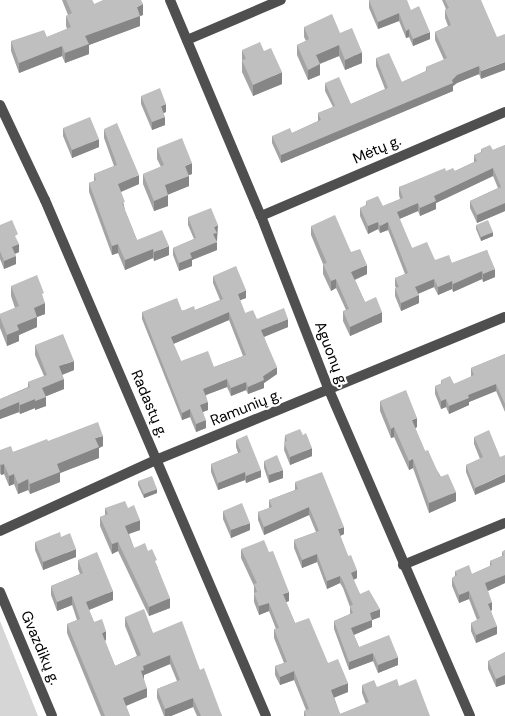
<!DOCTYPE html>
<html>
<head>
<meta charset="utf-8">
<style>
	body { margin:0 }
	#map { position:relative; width:505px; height:716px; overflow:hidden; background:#fff; font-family:"DM Sans",sans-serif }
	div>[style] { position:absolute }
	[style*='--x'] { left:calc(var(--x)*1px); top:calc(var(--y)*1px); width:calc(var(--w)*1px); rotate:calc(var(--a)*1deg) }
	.green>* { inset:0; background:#d6d6d6 }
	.minor>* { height:10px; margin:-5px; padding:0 5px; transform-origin:5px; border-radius:5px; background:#4f4f4f }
	.wall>* { inset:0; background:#a4a4a4 }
	.shaded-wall>* { inset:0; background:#868686 }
	.building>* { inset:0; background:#bfbfbf }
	span { translate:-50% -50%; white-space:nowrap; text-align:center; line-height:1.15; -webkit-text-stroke:4.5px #fff; paint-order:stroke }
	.street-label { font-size:15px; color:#000 }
</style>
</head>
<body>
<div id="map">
	<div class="green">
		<i style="clip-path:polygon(0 621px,38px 716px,0 716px)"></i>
	</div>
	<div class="minor">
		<i style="--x:170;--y:0;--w:234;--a:67.2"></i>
		<i style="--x:261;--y:216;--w:187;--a:68.7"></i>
		<i style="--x:329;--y:390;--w:355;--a:66.6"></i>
		<i style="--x:187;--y:40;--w:102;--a:-23.1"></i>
		<i style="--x:0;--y:105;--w:105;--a:64.7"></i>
		<i style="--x:45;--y:200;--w:561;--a:66.81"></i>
		<i style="--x:261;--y:216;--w:265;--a:-23.1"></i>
		<i style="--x:0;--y:531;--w:171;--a:-24.5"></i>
		<i style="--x:156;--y:460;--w:377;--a:-22.3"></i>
		<i style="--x:403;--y:565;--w:110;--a:-22.4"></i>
		<i style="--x:0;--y:592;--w:134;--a:67.2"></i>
	</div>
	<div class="wall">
		<i style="clip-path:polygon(62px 0,92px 0,94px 4px,143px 15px,140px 16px,140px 26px,89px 45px,89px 54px,65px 63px,62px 56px,19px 73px,11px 51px,11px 41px,47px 37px,67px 29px,66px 26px,66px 16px,68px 15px)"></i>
		<i style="clip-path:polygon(369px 0,411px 10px,430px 39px,413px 46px,409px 37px,406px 38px,399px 21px,378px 29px,369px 8px)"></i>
		<i style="clip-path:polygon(442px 0,481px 0,481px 79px,479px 74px,457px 83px,453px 86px,453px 91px,281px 163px,272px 143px,272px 136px,292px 133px,318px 121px,318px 113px,333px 107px,325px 91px,325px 83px,351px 104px,385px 89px,376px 66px,376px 58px,402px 82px,426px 71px,426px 67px,444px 60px,435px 40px,435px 32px,448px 26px,445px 18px,445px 10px,446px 9px)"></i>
		<i style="clip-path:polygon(304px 27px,340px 33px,362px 63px,345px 70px,339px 56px,320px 64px,320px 75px,308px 80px,297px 55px,297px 45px,306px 41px,304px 37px)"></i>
		<i style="clip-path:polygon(242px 50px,282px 84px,253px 96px,242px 72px)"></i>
		<i style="clip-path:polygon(141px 96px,166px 112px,163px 113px,165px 125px,152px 130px,141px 104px)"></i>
		<i style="clip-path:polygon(63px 128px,99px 147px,72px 158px,63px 136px)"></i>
		<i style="clip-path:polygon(104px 129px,139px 184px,121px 192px,125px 210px,137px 240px,169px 255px,154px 261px,153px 258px,125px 270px,118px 253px,112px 255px,89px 192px,89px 183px,94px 181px,94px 174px,114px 166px,104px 138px)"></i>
		<i style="clip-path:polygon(505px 145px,505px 211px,477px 223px,470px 208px,470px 201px,498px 188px,493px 176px,436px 203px,436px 209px,420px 216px,418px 211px,399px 219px,412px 248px,435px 260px,452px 263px,487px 250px,495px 277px,483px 282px,482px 279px,453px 292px,452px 289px,438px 295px,434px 287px,418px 294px,419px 303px,401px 311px,395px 296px,395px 288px,396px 288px,395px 286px,395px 278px,405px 274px,388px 230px,380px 233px,378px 229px,368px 234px,360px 216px,360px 208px,366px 205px,366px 201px,383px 206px,400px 199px,399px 195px,399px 187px,446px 171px,455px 171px,474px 162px,474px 155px,481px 152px,481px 149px,493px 150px)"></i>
		<i style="clip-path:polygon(157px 148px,192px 174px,189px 175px,189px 186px,168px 194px,168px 206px,154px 211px,143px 184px,143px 174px,161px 167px,157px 159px)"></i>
		<i style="clip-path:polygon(188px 217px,218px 233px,217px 233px,217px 241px,216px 241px,217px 250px,192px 260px,192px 266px,179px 271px,173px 255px,173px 248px,194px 239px,188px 225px)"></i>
		<i style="clip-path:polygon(0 225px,18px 242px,19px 252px,15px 254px,16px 264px,4px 269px,0 259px)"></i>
		<i style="clip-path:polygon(476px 225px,493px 236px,481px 241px,476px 229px)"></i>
		<i style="clip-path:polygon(311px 226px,351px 252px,367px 274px,355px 280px,365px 302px,382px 322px,350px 336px,343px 321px,343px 311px,346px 310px,336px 288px,331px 291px,323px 274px,323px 264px,311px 235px)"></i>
		<i style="clip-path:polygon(evenodd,213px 276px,246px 298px,240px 300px,245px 313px,257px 319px,288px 327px,264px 337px,277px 374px,264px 383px,264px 388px,248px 394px,246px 390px,231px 396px,227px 387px,206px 395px,208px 410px,203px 412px,206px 428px,196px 432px,190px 417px,182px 420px,142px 319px,142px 312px,195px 310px,220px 300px,213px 283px,213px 276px,229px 320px,243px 356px,214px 367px,181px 361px,173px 344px,229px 320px)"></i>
		<i style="clip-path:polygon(11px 286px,44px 301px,45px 314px,37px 317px,37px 327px,19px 335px,19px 341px,7px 346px,0 328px,0 314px,15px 308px,11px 296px)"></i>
		<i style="clip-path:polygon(35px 345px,74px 370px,62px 375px,64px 389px,46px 396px,46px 406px,35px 410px,35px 408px,20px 414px,19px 412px,0 419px,0 398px,0 399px,28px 387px,28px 382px,44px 376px,35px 355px)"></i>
		<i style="clip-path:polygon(505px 354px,505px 412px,496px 391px,469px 402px,469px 405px,449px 414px,446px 407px,441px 409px,435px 394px,435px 386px,441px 384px,441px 380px,454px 384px,471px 377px,471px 368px)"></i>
		<i style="clip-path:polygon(380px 401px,417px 427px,415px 428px,425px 451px,456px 501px,429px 513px,413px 468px,409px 470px,394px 437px,391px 438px,380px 411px)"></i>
		<i style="clip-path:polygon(285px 435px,312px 456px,290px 465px,284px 450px)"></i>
		<i style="clip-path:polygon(474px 437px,500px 457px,475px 495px,466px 472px,466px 465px,480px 459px,474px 444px)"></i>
		<i style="clip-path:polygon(236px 440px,261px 477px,246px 483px,245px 480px,218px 490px,211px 472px,211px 464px,238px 453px,236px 447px)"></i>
		<i style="clip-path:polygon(48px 441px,103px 446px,99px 448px,99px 458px,60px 473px,60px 482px,30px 494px,28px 490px,18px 494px,14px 484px,9px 486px,4px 474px,1px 475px,0 473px,0 450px,13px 452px)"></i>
		<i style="clip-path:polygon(264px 461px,283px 478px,269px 483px,264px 468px)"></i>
		<i style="clip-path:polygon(138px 481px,157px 493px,144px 498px,138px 485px)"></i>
		<i style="clip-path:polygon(295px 482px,344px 534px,340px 536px,357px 578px,353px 580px,360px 594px,380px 617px,372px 620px,372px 627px,354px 635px,359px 647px,398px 665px,378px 673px,373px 661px,349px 670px,334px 629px,334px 621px,350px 614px,350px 607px,343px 588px,340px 583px,327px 589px,317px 562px,302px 568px,294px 548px,294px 540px,316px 532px,309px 515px,264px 535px,258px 520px,258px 512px,269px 508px,269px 500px,295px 490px)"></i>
		<i style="clip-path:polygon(105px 508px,128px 508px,140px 530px,129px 534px,134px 548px,148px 551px,157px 566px,170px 608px,149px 616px,118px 551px,112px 554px,100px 526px,100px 517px,105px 515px)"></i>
		<i style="clip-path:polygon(223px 511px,250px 530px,231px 538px,223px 519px)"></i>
		<i style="clip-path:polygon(35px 542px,76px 557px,43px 570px,35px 550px)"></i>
		<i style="clip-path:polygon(241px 549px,289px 601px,286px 602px,295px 623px,328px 663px,348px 692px,334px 697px,340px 714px,366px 704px,362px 693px,362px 685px,377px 687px,399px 686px,430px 716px,304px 716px,304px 711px,306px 710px,294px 680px,280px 685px,275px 675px,275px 666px,284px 663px,274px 638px,274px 629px,276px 629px,269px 611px,259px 615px,254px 602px,254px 586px,241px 558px)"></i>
		<i style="clip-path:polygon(505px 550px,505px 583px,488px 591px,492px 610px,491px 611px,497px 634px,476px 643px,471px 631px,471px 623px,477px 620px,469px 599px,459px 603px,452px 586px,452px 578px,455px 576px,455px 571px,472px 574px,490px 566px,490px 561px,502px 556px,502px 552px)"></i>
		<i style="clip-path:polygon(78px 560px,113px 600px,89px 610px,94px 622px,106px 640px,105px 641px,115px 666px,137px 656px,125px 626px,125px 617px,153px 633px,200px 670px,222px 716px,197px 716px,193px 707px,171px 716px,164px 716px,157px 698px,157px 689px,177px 681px,170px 664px,144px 675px,144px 679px,147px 697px,126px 706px,130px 716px,101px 716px,67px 633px,67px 624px,77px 620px,72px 605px,57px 611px,51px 595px,51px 586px,80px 574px,78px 569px)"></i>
		<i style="clip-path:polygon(505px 652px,505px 684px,496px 687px,488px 669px,488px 661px)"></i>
	</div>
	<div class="shaded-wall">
		<i style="clip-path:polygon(143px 4px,143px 15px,140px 16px,140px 26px,89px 45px,89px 54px,65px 63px,65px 53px,85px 36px,137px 7px)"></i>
		<i style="clip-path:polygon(399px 13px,399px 21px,378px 29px,378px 22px)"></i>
		<i style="clip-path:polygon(409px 29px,409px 37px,406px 38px,406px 31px)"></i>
		<i style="clip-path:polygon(430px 32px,430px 39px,413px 46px,413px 39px)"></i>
		<i style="clip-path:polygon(339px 45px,339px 56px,316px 65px,316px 55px)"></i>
		<i style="clip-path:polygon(62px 46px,62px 56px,19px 73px,19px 63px)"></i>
		<i style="clip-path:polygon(362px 52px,362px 63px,345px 70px,345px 60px)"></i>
		<i style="clip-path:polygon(505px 62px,505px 70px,481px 79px,481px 71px)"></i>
		<i style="clip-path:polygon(320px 64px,320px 75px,308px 80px,308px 70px)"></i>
		<i style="clip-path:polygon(479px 66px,479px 74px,457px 83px,453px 86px,453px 91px,281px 163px,281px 155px,452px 80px,457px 75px)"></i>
		<i style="clip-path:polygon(282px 72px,282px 84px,253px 96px,253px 85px)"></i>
		<i style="clip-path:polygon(166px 104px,166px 112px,161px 114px,161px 106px)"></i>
		<i style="clip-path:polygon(165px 117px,165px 125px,152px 130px,152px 122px)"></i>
		<i style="clip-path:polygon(99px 139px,99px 147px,72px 158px,72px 150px)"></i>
		<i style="clip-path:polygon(192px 163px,192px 174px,185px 176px,185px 166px)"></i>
		<i style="clip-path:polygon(493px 168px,493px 176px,436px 203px,436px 209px,420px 216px,420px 208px,434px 196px)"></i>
		<i style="clip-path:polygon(139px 175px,139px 184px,118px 193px,118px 184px)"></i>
		<i style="clip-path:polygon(189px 176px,189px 186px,165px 196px,165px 185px)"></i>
		<i style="clip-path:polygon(168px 195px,168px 206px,154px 211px,154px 201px)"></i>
		<i style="clip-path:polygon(418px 203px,418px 211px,397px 220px,397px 212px)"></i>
		<i style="clip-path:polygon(505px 203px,505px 211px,477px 223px,477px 215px)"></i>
		<i style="clip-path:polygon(378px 222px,378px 229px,368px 234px,368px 226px)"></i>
		<i style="clip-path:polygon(388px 222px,388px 230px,380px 233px,380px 226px)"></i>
		<i style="clip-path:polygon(218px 225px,217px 241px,213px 242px,214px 227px)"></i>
		<i style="clip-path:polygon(493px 232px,493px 236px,481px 241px,481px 237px)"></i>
		<i style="clip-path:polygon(217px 242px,217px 250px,192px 260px,192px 266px,179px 271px,179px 263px,190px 253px)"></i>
		<i style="clip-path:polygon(19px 244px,19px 252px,12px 255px,12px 247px)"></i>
		<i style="clip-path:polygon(118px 244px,118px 253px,112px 255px,112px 246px)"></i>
		<i style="clip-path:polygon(169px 246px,169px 255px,154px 261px,154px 252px)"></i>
		<i style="clip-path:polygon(153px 249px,153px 258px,125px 270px,125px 260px)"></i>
		<i style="clip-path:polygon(16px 256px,16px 264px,4px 269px,4px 261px)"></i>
		<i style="clip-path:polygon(367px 265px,367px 274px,351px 281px,351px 272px)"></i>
		<i style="clip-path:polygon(495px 269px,495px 277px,483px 282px,483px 274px)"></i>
		<i style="clip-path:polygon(482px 271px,482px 279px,453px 292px,453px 284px)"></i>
		<i style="clip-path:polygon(336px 279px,336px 288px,331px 291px,331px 281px)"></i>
		<i style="clip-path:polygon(434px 279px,434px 287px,415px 295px,415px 287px)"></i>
		<i style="clip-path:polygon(452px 281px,452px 289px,438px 295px,438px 287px)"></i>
		<i style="clip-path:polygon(246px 290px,246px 298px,238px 301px,238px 294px)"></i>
		<i style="clip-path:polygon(419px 295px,419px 303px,401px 311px,401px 303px)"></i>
		<i style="clip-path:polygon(45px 303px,45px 314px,37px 317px,37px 327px,19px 335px,19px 341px,7px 346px,7px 335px,34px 308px)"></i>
		<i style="clip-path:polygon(229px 312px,229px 320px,171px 345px,171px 337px)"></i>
		<i style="clip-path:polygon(382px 312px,382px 322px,350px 336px,350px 327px)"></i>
		<i style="clip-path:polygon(288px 319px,288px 327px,261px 338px,261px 330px)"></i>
		<i style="clip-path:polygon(74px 361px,74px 370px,59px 376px,59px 366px)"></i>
		<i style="clip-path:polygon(277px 367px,277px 374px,264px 383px,264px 388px,248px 394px,248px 387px)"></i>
		<i style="clip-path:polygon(64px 379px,64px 389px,42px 398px,42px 388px)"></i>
		<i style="clip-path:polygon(227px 379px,227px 387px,203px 396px,203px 389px)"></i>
		<i style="clip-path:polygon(246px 382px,246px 390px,231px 396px,231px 388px)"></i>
		<i style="clip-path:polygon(496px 384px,496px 391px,469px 402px,469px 405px,449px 414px,449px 406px,468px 395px)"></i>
		<i style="clip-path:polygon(46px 397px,46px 406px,35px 410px,35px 401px)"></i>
		<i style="clip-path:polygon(35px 399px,35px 408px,20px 414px,20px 405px)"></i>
		<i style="clip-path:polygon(446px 399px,446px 407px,441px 409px,441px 401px)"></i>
		<i style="clip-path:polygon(19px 402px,19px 412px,0 419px,0 410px)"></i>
		<i style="clip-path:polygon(208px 402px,208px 410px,200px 413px,200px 405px)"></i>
		<i style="clip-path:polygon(190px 409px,190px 417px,182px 420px,182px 413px)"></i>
		<i style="clip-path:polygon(417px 418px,417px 427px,412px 430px,412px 420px)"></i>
		<i style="clip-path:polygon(206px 420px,206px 428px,196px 432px,196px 424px)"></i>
		<i style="clip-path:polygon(394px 427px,394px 437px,391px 438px,391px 429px)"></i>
		<i style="clip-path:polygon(103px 436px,103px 446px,99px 448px,99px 458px,60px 473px,60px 482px,30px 494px,30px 484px,57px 464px,95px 438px)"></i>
		<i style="clip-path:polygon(312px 448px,312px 456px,290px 465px,290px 457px)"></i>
		<i style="clip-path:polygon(413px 459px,413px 468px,409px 470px,409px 461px)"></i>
		<i style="clip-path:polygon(4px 464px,4px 474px,1px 475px,1px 465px)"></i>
		<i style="clip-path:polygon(261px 470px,261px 477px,246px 483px,246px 476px)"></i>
		<i style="clip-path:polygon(283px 470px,283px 478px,269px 483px,269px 475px)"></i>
		<i style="clip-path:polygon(245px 472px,245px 480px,218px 490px,218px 483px)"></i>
		<i style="clip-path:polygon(14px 474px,14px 484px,9px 486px,9px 476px)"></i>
		<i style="clip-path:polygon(505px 474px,505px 482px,475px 495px,475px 488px)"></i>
		<i style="clip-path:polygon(28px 479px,28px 490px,18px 494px,18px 484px)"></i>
		<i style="clip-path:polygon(157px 489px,157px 493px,144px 498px,144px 494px)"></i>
		<i style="clip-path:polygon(456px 492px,456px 501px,429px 513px,429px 503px)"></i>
		<i style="clip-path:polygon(309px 507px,309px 515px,264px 535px,264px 527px)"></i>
		<i style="clip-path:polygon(140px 520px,140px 530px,125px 535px,125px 526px)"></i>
		<i style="clip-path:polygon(250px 523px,250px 530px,231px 538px,231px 530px)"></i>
		<i style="clip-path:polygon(344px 527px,344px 534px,338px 537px,338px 529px)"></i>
		<i style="clip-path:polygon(118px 542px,118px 551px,112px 554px,112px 544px)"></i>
		<i style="clip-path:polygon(76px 549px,76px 557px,43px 570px,43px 562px)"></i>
		<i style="clip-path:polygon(317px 554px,317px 562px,302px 568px,302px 560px)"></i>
		<i style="clip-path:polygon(357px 570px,357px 578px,351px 581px,351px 573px)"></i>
		<i style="clip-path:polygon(505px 575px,505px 583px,485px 592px,485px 583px)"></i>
		<i style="clip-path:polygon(340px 576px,340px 583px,327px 589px,327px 581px)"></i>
		<i style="clip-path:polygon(113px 591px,113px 600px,86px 611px,86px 602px)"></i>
		<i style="clip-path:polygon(469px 591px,469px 599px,459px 603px,459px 595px)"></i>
		<i style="clip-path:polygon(289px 592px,289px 601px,283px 603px,283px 594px)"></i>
		<i style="clip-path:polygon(72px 596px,72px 605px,57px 611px,57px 602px)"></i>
		<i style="clip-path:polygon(170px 598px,170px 608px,149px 616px,149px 607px)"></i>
		<i style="clip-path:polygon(492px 602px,492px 610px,488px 612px,488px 604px)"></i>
		<i style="clip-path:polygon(269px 603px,269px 611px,259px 615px,259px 606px)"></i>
		<i style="clip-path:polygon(380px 609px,380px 617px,372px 620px,372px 627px,351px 636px,351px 628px,370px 613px)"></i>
		<i style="clip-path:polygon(497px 626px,497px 634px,476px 643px,476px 635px)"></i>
		<i style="clip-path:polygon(106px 631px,106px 640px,102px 642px,102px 633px)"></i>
		<i style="clip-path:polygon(373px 653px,373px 661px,349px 670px,349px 662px)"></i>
		<i style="clip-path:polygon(170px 655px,170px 664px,144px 675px,144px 679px,141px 681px,141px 671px,143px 666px)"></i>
		<i style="clip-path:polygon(398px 657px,398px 665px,378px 673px,378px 665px)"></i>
		<i style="clip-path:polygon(294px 671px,294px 680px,280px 685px,280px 677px)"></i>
		<i style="clip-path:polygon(505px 675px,505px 684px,496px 687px,496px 679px)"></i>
		<i style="clip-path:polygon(348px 683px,348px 692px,331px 699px,331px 690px)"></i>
		<i style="clip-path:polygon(147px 688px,147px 697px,123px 707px,123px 698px)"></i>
		<i style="clip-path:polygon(193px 698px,193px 707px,171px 716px,165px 716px,165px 709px)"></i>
	</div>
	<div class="building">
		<i style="clip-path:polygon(66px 0,92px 0,94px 4px,103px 0,141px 0,143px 4px,137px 7px,140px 16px,85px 36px,89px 44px,65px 53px,62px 46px,19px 63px,11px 41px,44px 30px,47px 37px,71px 27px,66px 16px,72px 13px)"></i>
		<i style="clip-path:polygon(369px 0,407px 0,411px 10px,419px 6px,430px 32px,413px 39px,409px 29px,406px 31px,399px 13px,378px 22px)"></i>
		<i style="clip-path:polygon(445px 0,481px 0,497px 37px,505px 34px,505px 62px,481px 71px,479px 66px,457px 75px,452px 80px,453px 83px,281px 155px,272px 136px,290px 128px,292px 133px,321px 120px,318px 113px,335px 106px,325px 83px,339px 77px,351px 104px,388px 88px,376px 58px,389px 53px,402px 82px,427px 71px,426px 67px,447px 58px,435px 32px,451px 25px,445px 10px,449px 8px)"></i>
		<i style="clip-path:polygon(332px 14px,340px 33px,352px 28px,362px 52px,345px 60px,339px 45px,316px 55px,320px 64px,308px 70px,297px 45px,309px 39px,304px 27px)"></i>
		<i style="clip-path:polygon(260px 42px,264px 51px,271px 48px,282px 72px,253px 85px,242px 60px,246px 59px,242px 50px)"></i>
		<i style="clip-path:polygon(160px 88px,166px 104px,161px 106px,165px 117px,152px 122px,141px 96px)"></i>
		<i style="clip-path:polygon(90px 117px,99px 139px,72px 150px,63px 128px)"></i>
		<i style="clip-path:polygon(117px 123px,139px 175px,118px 184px,125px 202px,122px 203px,137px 240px,162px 230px,169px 246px,154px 252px,153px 249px,125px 260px,118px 244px,112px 246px,89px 183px,96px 180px,94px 174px,117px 165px,104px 129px)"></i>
		<i style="clip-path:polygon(182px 138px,192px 163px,185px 166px,189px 176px,165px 185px,168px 195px,154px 201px,143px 174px,164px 165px,157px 148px)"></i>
		<i style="clip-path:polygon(490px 145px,493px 150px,505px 145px,505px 203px,477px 215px,470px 201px,501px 187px,493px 168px,434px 196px,436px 201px,420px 208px,418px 203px,397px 212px,412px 248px,427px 242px,435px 260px,449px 255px,452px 263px,487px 250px,495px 269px,483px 274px,482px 271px,453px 284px,452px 281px,438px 287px,434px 279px,415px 287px,419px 295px,401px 303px,395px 288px,399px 287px,395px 278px,408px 273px,388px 222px,380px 226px,378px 222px,368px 226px,360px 208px,367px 205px,366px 201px,378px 196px,383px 206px,403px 198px,399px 187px,445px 168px,446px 171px,453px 168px,455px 171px,477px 161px,474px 155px,482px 152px,481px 149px)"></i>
		<i style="clip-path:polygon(211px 208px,218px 225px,214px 227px,217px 233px,213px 234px,217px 242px,190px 253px,192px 258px,179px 263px,173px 248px,196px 238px,188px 217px)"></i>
		<i style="clip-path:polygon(335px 215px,351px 252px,360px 249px,367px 265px,351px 272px,365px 302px,376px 297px,382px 312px,350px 327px,343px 311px,349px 309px,336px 279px,331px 281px,323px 264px,327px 263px,311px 226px)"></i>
		<i style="clip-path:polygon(12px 220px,18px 234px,15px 236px,19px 244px,12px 247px,16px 256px,4px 261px,0 251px,0 225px)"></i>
		<i style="clip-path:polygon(488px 220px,493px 232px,481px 237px,476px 225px)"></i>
		<i style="clip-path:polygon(evenodd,236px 266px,246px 290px,238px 294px,245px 313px,253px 310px,257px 319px,284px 308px,288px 319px,261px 330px,277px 367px,263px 376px,264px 380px,248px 387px,246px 382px,231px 388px,227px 379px,203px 389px,208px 402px,200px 405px,206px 420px,196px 424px,190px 409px,182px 413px,142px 312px,177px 298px,182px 311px,194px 306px,195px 310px,223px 299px,213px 276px,236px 266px,229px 312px,246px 355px,214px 367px,208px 351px,181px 361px,171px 337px,229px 312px)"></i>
		<i style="clip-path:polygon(37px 275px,44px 293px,42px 294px,45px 303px,34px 308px,37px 317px,17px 325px,19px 330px,7px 335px,0 317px,0 314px,19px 306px,11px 286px)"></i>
		<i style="clip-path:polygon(63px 334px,74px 361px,59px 366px,64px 379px,42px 388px,46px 397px,35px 401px,35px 399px,20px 405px,19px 402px,0 410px,0 398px,0 399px,30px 387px,28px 382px,47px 375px,35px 345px)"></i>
		<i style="clip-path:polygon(505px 354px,505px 404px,496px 384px,468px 395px,469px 398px,449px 406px,446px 399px,441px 401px,435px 386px,442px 383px,441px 380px,450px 376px,454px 384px,474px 375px,471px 368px)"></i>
		<i style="clip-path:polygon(406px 390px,417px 418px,412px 420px,425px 451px,428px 450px,440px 477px,448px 474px,456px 492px,429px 503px,413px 459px,409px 461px,394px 427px,391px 429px,380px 401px)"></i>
		<i style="clip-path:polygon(98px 422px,103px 436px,95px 438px,99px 447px,57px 464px,60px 472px,30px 484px,28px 479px,18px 484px,14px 474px,9px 476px,4px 464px,1px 465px,0 463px,0 450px,11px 446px,13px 452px,47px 439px,48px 441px)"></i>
		<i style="clip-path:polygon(300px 429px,303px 435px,306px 433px,312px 448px,290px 457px,284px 442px,287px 441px,285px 435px)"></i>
		<i style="clip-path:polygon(489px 430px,500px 457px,505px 455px,505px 474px,475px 488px,466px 465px,483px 457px,474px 437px)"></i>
		<i style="clip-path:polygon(247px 435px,261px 470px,246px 476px,245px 472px,218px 483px,211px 464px,241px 452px,236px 440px)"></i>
		<i style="clip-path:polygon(277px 455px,283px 470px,269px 475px,264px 461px)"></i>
		<i style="clip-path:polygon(322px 472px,344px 527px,338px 529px,348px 556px,351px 555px,357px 570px,351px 573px,360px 594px,369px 590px,380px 609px,370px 613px,372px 620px,351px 628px,359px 647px,389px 635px,398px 657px,378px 665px,373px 653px,349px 662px,334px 621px,353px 613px,350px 606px,353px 605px,343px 581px,340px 576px,327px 581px,317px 554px,302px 560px,294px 540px,319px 531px,309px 507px,264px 527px,258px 512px,272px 507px,269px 500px,298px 489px,295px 482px)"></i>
		<i style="clip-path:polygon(152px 476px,157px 489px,144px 494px,138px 481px)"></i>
		<i style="clip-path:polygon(125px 501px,128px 508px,134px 505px,140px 520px,125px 526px,134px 548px,145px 543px,148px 551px,152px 549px,157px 560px,155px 561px,170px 598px,149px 607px,118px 542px,112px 544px,100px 517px,108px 514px,105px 508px)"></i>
		<i style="clip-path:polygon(242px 503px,250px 523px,231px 530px,223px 511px)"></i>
		<i style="clip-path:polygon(60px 532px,61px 537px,70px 533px,76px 549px,43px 562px,35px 542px)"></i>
		<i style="clip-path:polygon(264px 540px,269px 552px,273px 551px,289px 592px,283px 594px,295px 623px,309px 618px,328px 663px,338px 659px,348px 683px,331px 690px,340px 714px,369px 702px,362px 685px,374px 680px,377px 687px,397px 679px,399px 686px,416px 679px,430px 716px,306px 716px,304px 711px,309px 709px,294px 671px,280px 677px,275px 666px,287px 662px,274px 629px,279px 628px,269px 603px,259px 606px,254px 593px,257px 592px,254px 584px,257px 583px,241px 549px)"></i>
		<i style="clip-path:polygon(505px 550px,505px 575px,485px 583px,492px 602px,488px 604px,497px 626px,476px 635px,471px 623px,480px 618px,469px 591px,459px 595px,452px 578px,457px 575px,455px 571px,469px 565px,472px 574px,492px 565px,490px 561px,504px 555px,502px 552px)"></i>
		<i style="clip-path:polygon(97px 552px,113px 591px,86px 602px,94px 622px,102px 619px,106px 631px,102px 633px,115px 666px,141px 655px,125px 617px,144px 609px,153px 633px,182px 621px,200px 670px,204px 668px,222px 716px,201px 716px,193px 698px,165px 709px,157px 689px,180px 680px,170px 655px,143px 666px,144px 670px,141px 671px,147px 688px,123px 698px,130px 716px,105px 716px,67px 624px,80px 619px,72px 596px,57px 602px,51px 586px,83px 573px,78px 560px)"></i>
		<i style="clip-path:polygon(505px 652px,505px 675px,496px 679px,488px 661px)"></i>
	</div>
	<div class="street-label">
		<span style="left:377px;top:150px;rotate:-23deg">Mėtų g.</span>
		<span style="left:331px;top:354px;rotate:69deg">Aguonų g.</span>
		<span style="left:149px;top:404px;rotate:67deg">Radastų g.</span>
		<span style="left:246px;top:408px;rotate:-22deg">Ramunių g.</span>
		<span style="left:40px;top:648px;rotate:67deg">Gvazdikų g.</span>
	</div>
</div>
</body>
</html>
